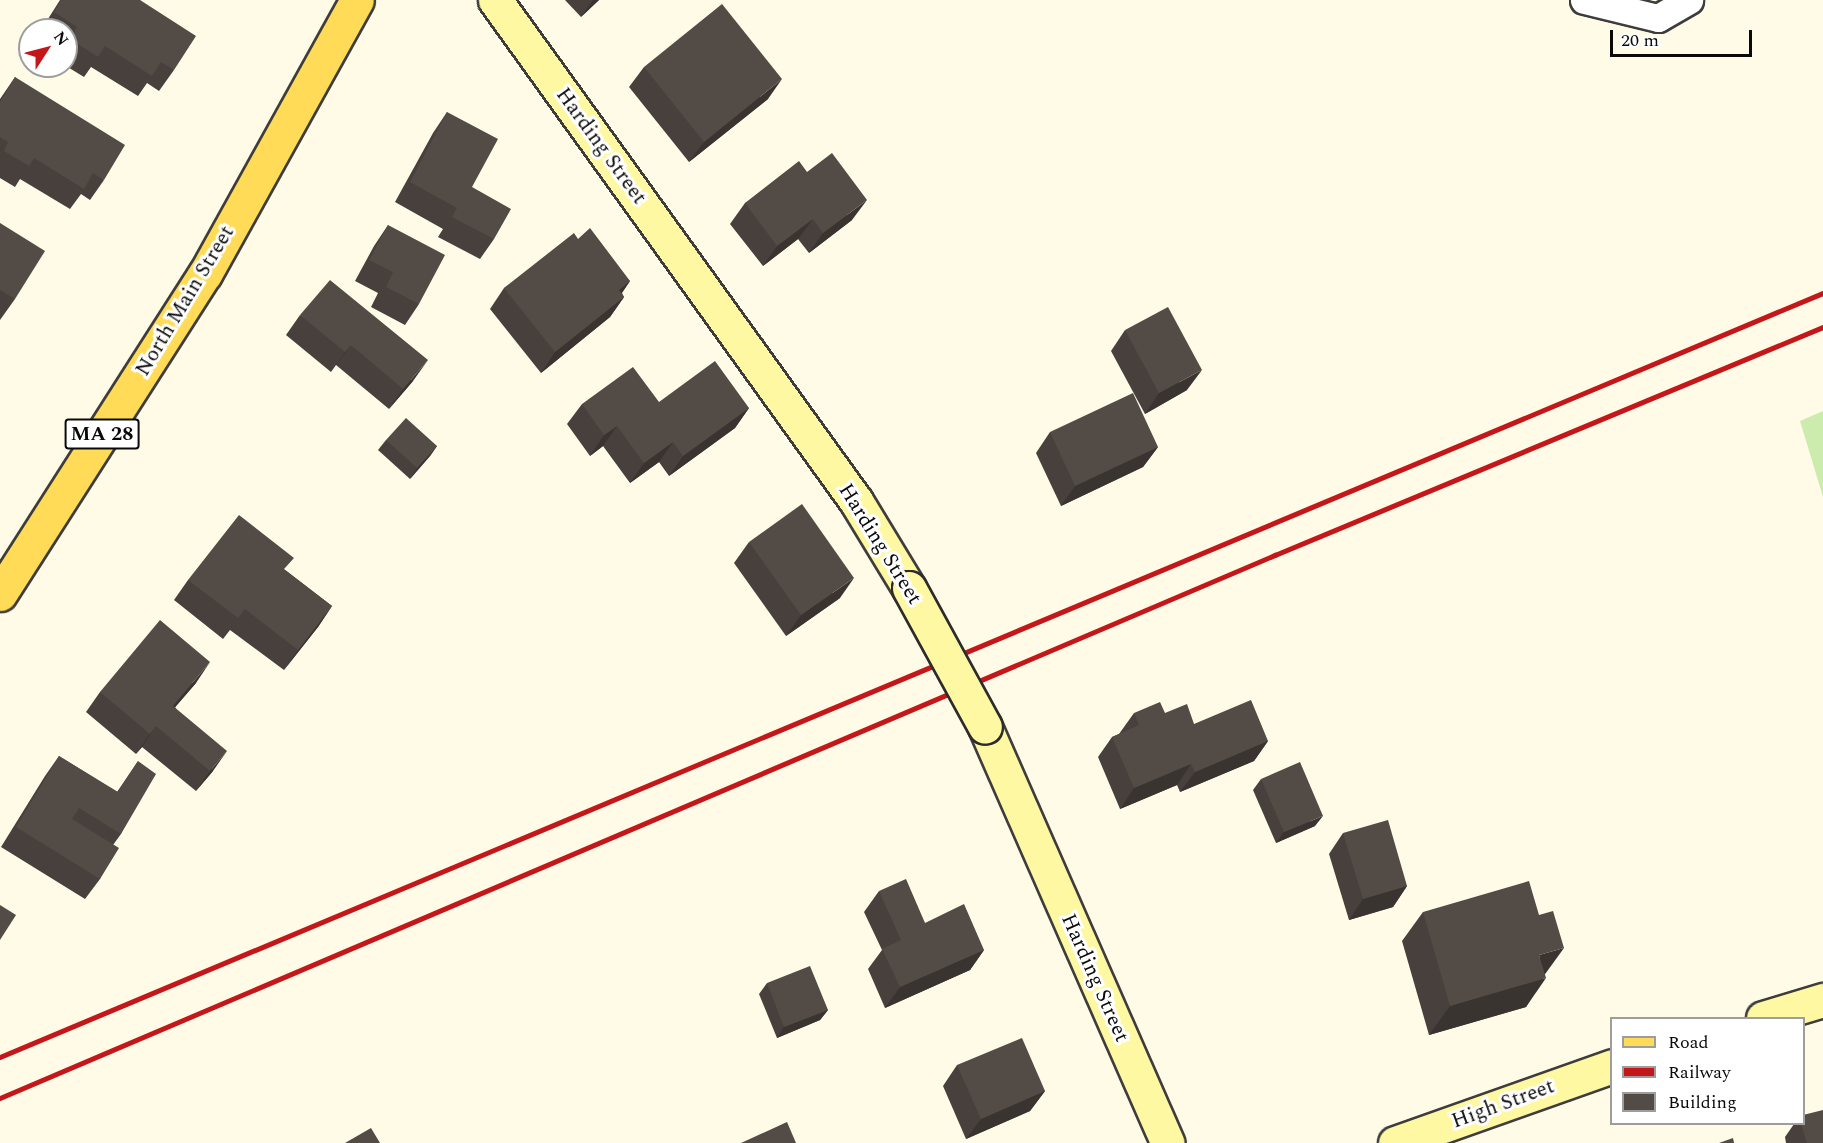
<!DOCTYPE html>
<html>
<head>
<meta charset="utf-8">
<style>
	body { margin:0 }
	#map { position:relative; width:1823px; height:1143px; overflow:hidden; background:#fffbe7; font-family:Spectral,serif }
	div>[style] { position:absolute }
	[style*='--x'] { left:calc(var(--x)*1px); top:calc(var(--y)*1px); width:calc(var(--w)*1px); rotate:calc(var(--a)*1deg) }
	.green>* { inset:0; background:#ccecae }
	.roads { filter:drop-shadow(2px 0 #3d3d3d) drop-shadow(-2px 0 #3d3d3d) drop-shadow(0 2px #3d3d3d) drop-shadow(0 -2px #3d3d3d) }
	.service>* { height:27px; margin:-13.5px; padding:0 13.5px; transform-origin:13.5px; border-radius:13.5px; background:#fff }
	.secondary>* { height:33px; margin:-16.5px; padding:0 16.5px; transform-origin:16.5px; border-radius:16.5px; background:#fff8a2 }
	.primary>* { height:33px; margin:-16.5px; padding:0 16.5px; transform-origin:16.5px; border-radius:16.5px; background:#ffdb57 }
	.rail>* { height:4.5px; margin:-2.25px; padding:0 2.25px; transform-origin:2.25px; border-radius:2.25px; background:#c4171a }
	.bridges { filter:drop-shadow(2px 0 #2c2c2c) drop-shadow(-2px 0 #2c2c2c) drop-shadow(0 2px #2c2c2c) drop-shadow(0 -2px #2c2c2c) }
	.secondary-bridge>* { height:33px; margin:-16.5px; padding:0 16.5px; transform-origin:16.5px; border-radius:16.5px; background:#fff8a2 }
	.wall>* { inset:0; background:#47403c }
	.shaded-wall>* { inset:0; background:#3a3431 }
	.building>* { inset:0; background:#534b46 }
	span { translate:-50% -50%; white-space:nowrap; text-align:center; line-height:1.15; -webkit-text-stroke:6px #fff; paint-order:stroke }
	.shield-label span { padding:2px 4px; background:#fff; border:2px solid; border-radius:4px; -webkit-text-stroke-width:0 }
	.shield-label { font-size:20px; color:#0a0a0a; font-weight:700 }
	.street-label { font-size:21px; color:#0a0a0a }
	.legend { position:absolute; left:1610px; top:1017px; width:195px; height:108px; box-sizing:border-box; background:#fff; border:2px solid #9d9d9d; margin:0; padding:8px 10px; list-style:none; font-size:18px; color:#0a0a0a }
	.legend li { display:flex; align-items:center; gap:12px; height:30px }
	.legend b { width:30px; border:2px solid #9d9d9d }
	.north { position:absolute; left:18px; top:18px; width:60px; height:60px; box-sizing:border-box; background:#fff; border:2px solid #9d9d9d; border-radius:50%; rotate:54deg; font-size:16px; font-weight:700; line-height:24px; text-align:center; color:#0a0a0a }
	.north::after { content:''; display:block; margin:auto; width:21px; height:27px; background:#c4171a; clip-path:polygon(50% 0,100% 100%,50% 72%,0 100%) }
	.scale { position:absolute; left:1610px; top:30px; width:142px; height:27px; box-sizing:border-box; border:3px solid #0a0a0a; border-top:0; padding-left:8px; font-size:18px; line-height:21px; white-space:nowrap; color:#0a0a0a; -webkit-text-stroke:4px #fff; paint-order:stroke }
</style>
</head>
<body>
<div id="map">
	<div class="green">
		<i style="clip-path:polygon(1823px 411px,1823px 497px,1800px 421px)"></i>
	</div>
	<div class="roads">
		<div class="service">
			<i style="--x:1584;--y:0;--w:76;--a:13.7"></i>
			<i style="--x:1658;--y:18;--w:36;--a:-30"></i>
		</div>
		<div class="secondary">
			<i style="--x:495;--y:0;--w:618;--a:54.23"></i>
			<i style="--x:856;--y:501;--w:102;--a:58.7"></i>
			<i style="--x:985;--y:727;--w:454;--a:66.3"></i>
			<i style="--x:1763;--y:1018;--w:63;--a:-16.7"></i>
			<i style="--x:1395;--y:1143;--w:230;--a:-19.5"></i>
		</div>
		<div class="primary">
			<i style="--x:0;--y:594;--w:380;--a:-57.4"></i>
			<i style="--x:205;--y:274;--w:313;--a:-61"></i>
		</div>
	</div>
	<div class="rail">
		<i style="--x:0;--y:1057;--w:1977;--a:-22.74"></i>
		<i style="--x:0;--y:1098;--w:1386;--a:-23.07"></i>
		<i style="--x:1275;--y:555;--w:594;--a:-22.59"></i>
	</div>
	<div class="bridges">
		<div class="secondary-bridge">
			<i style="--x:909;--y:588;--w:158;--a:61.3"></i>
		</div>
	</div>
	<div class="wall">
		<i style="clip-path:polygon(60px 0,140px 0,174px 70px,159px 91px,147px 83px,138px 96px,91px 67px,84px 77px,66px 66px,66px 30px,41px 30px)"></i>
		<i style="clip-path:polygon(565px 0,599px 0,581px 17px)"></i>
		<i style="clip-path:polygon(644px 67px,768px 99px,689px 162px,629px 87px)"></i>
		<i style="clip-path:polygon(15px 77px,104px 180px,90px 200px,81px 194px,70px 209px,20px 179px,15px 187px,0 178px,0 99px)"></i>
		<i style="clip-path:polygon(447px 112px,472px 187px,494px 239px,480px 259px,438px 237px,443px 229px,395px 202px,433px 133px)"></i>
		<i style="clip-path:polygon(807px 172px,852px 220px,809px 253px,798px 239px,763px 266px,730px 224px,745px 203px)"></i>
		<i style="clip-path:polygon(0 223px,15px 299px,0 320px)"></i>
		<i style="clip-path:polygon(388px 225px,419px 304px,405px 325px,371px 307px,378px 293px,355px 281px,374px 246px)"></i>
		<i style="clip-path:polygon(578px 239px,630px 281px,622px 293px,624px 297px,610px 317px,541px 373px,490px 309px,504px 288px)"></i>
		<i style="clip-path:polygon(300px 315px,413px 381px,389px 409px,336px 365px,331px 372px,286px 335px)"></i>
		<i style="clip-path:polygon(1125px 330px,1187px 390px,1145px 414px,1111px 351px)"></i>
		<i style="clip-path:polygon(659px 402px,749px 408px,735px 428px,669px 476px,659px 462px,630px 483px,603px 446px,590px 456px,567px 424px,582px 404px)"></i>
		<i style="clip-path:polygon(1050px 432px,1158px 447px,1143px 467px,1061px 506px,1036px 453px)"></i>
		<i style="clip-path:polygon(386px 440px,437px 446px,430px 456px,410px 479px,378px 450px)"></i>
		<i style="clip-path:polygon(749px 542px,840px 598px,786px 636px,734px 563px)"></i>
		<i style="clip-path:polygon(285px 570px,332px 606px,318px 627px,284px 670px,230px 630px,223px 639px,174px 600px,188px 580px)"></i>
		<i style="clip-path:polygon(196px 683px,175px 707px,213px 771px,196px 791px,142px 747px,136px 754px,86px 712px,100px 692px)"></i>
		<i style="clip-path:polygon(1134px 713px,1165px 713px,1194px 724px,1268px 741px,1254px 761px,1180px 792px,1177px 785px,1120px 809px,1098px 757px,1112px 737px,1119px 734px)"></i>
		<i style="clip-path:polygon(59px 756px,117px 792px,138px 761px,121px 834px,113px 845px,100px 879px,85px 899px,1px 847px,45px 776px)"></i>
		<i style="clip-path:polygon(1261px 779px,1315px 826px,1276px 843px,1253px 790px)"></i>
		<i style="clip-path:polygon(1343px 833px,1407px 886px,1393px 907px,1349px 920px,1329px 854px)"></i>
		<i style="clip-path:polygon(879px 891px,925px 923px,984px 950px,970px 970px,885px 1008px,868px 969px,882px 950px,864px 912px)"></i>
		<i style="clip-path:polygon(1423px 912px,1545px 975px,1526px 1007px,1429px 1035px,1402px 941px)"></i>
		<i style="clip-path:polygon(767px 983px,828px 1010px,820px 1020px,777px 1038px,759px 994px)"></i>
		<i style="clip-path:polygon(957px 1065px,1045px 1091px,1030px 1111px,966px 1139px,943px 1086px)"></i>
		<i style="clip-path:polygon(1794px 1124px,1803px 1124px,1823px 1143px,1786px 1143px,1785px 1137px)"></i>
	</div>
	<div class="shaded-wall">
		<i style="clip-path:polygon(593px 0,599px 0,581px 17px)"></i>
		<i style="clip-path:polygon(782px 79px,768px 99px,689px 162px,704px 142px)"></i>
		<i style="clip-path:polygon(867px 200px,852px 220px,809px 253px,823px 233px)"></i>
		<i style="clip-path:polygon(813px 219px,798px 239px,763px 266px,777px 246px)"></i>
		<i style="clip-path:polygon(630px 281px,616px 301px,619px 290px)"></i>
		<i style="clip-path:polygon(624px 297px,610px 317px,541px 373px,555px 352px)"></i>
		<i style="clip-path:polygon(351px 345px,336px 365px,331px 372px,345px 352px)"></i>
		<i style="clip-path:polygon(428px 360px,413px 381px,389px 409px,403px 389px)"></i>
		<i style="clip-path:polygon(1202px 370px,1187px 390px,1145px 414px,1159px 393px)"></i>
		<i style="clip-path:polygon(749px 408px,735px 428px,669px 476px,683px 456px)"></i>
		<i style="clip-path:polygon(617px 426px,603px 446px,590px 456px,604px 435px)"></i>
		<i style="clip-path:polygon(673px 442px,659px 462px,630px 483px,644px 463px)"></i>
		<i style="clip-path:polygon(437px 446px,430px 456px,410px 479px,417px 468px)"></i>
		<i style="clip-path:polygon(1158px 447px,1143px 467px,1061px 506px,1075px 486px)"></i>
		<i style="clip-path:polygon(854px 578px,840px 598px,786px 636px,801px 615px)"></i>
		<i style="clip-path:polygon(332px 606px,318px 627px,284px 670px,298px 650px)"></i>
		<i style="clip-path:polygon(210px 662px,196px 683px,159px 726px,173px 706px)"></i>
		<i style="clip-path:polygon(156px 726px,142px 747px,136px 754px,150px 734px)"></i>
		<i style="clip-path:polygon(1268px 741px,1254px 761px,1180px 792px,1195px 772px)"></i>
		<i style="clip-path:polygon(227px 751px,213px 771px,196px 791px,210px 771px)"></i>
		<i style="clip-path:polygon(1191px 764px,1177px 785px,1120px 809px,1134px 788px)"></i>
		<i style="clip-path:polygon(1323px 816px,1315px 826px,1276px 843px,1284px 832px)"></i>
		<i style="clip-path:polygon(1407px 886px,1393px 907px,1349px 920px,1363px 899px)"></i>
		<i style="clip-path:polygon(1564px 948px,1543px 977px,1539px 955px)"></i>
		<i style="clip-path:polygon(984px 950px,970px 970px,885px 1008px,900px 987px)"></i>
		<i style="clip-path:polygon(1546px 978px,1526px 1007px,1429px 1035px,1450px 1006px)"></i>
		<i style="clip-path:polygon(828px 1010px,820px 1020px,777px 1038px,784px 1027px)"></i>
		<i style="clip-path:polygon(1045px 1091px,1030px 1111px,966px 1139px,981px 1119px)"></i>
	</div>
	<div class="building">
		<i style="clip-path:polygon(61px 0,140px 0,196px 36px,174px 70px,161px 62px,152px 76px,105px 46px,98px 57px,70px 39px,77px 27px,54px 12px)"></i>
		<i style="clip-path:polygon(722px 4px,782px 79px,704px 142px,644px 67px)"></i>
		<i style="clip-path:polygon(15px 77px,125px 145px,104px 180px,93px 173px,84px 189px,34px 158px,29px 166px,4px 151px,8px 142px,0 137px,0 102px)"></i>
		<i style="clip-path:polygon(447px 112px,498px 139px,472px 187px,511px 209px,494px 239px,452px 217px,457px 208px,410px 182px)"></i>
		<i style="clip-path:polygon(832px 153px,867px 200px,823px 233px,813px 219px,777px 246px,745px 203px,799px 161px,807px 172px)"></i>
		<i style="clip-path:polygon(0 223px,45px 251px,15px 299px,0 290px)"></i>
		<i style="clip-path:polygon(388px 225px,445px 255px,419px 304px,386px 287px,393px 272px,369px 260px)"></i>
		<i style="clip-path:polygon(590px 228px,630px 281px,619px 290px,624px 297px,555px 352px,504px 288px,574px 233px,578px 239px)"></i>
		<i style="clip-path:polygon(330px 280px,428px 360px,403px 389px,351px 345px,345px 352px,300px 315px)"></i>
		<i style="clip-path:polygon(1168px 307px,1202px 370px,1159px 393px,1125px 330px)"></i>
		<i style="clip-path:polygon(715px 361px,749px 408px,683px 456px,673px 442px,644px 463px,617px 426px,604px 435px,582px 404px,633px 367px,659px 402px)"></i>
		<i style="clip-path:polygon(1133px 393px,1158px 447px,1075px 486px,1050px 432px)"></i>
		<i style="clip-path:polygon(406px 418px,437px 446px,417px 468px,386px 440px)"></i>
		<i style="clip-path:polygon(802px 504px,854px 578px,801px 615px,749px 542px)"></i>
		<i style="clip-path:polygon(239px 515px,294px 558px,284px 569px,332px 606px,298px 650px,245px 609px,238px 618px,188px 580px)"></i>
		<i style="clip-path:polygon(160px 620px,210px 662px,173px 706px,227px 751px,210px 771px,156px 726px,150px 734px,100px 692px)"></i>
		<i style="clip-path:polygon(1251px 700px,1268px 741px,1195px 772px,1191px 764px,1134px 788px,1112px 737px,1139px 725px,1134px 713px,1160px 702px,1165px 713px,1187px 704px,1194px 724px)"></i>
		<i style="clip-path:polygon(59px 756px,118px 792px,138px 761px,156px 774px,121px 834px,79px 808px,72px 819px,119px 848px,100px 879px,16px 827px)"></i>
		<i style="clip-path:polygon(1300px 762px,1323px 816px,1284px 832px,1261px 779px)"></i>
		<i style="clip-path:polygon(1388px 820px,1407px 886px,1363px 899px,1343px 833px)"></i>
		<i style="clip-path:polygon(906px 879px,925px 923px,964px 904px,984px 950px,900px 987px,882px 949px,901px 940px,879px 891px)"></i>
		<i style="clip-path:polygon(1529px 881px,1539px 915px,1553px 911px,1564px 948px,1539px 955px,1546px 978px,1450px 1006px,1423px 912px)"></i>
		<i style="clip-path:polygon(0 905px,16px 915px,0 940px)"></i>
		<i style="clip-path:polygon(810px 966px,828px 1010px,784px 1027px,767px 983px)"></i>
		<i style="clip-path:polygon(1022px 1038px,1045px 1091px,981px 1119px,957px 1065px)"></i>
		<i style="clip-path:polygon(1823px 1110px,1823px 1143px,1807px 1143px,1801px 1124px,1803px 1124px,1803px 1115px)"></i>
		<i style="clip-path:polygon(787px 1122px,796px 1143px,741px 1143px)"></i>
		<i style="clip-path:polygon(371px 1128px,380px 1143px,345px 1143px)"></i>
		<i style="clip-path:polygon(1733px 1138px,1734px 1143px,1719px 1143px)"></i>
	</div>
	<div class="shield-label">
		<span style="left:102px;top:434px">MA 28</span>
	</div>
	<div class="street-label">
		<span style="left:601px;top:146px;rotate:54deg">Harding Street</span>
		<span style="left:185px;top:301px;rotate:-59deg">North Main Street</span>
		<span style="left:880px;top:544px;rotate:58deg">Harding Street</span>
		<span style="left:1095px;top:978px;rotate:66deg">Harding Street</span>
		<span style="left:1503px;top:1104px;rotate:-20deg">High Street</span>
	</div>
	<ul class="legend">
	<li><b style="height:8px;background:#ffdb57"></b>Road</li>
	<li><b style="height:8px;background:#c4171a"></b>Railway</li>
	<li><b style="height:16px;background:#534b46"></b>Building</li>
	</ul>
	<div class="north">N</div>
	<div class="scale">20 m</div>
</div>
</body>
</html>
